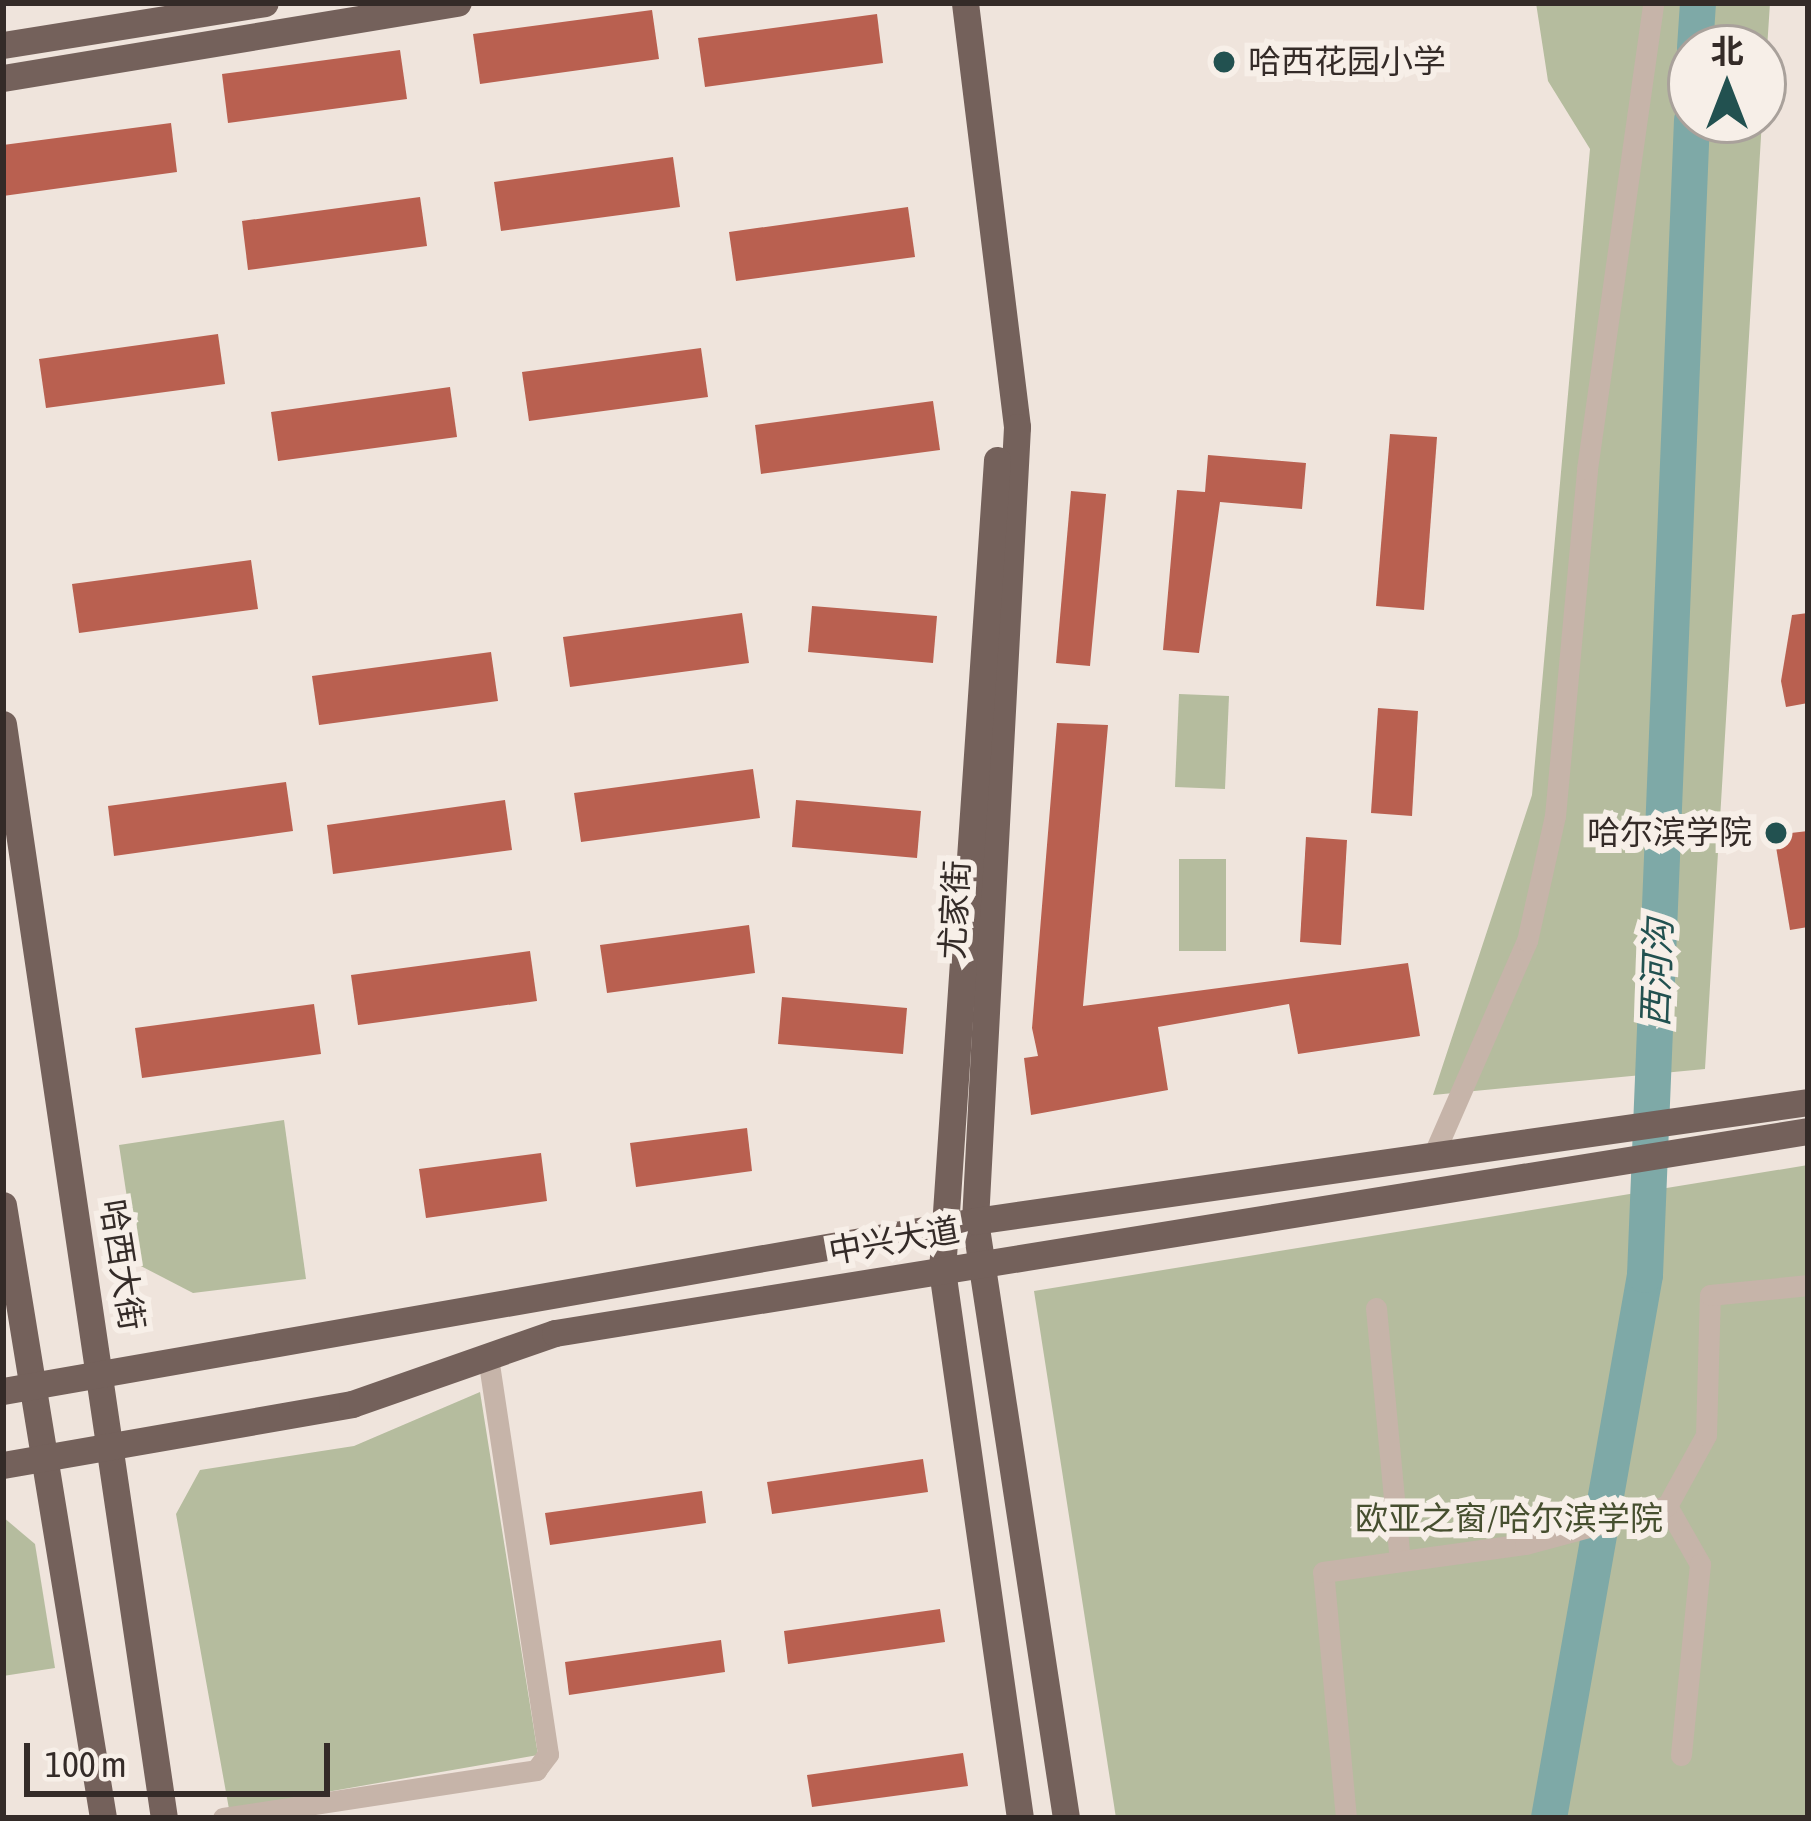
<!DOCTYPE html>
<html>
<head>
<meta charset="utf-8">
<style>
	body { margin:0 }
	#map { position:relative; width:1811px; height:1821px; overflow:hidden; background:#efe4dc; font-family:"Asap Condensed","Noto Sans SC",sans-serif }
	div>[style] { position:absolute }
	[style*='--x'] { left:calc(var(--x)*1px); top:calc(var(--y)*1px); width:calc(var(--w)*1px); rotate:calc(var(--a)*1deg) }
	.green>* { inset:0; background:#b5bc9e }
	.river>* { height:36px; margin:-18px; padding:0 18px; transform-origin:18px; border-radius:18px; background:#7ea9a7 }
	.building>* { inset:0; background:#b96050 }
	.minor>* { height:21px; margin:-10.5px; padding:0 10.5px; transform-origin:10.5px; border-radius:10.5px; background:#c6b4a9 }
	.major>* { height:27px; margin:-13.5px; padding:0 13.5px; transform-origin:13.5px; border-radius:13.5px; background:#74615b }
	.dots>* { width:33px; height:33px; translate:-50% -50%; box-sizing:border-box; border:6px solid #f7efe8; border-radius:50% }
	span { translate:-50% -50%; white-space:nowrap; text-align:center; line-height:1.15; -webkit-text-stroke:12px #f7efe8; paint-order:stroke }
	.poi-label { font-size:33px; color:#342b28 }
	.left { translate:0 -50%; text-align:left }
	.right { translate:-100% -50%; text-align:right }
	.street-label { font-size:33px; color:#342b28 }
	.park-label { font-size:33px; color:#464f2f }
	.water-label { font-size:36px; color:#225150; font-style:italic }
	.frame { position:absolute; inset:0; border:6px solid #342b28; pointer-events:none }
	.north { position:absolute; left:1667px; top:24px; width:120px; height:120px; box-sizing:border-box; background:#f7efe8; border:3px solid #a9a19b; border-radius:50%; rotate:0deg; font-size:33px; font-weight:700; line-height:48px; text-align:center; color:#342b28 }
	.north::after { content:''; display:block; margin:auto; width:42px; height:54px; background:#225150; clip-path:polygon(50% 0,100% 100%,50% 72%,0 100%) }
	.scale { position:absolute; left:24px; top:1743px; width:306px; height:54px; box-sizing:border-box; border:6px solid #342b28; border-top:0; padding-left:15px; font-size:36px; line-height:42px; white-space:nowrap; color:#342b28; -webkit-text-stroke:9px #f7efe8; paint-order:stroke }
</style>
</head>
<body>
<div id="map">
	<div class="green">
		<i style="clip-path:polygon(1536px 3px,1770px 3px,1763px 110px,1763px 48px,1691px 48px,1691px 120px,1762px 120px,1705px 1069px,1433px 1095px,1532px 795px,1590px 149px,1548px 81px)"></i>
		<i style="clip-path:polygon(1179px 694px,1229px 696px,1225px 789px,1175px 787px)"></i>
		<i style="clip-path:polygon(1179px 859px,1226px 859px,1226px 951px,1179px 951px)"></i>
		<i style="clip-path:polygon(284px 1120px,306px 1279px,193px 1293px,137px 1264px,119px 1145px)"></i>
		<i style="clip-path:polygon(1808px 1165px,1808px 1818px,1116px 1818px,1034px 1291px)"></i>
		<i style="clip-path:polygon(480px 1392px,538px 1755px,229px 1809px,176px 1514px,200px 1470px,354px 1446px)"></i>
		<i style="clip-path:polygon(3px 1517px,35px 1544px,55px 1668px,3px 1676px)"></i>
	</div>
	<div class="river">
		<i style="--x:1695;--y:48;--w:45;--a:-86.2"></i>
		<i style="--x:1549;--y:1818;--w:551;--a:-79.97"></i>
		<i style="--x:1645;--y:1275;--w:1156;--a:-87.67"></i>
	</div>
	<div class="building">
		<i style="clip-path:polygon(652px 10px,659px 59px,480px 84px,473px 34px)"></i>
		<i style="clip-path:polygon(877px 14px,883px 63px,705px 87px,698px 38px)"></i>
		<i style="clip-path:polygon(400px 50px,407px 99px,228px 123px,222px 74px)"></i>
		<i style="clip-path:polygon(171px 123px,177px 172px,3px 196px,3px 145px)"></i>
		<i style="clip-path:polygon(673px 157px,680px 207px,501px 231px,494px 182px)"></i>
		<i style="clip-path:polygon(420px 197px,427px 246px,248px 270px,242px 221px)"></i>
		<i style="clip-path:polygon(908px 207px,915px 257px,736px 281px,729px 232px)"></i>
		<i style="clip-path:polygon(218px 334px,225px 384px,46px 408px,39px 359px)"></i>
		<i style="clip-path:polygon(701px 348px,708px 397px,529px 421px,522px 372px)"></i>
		<i style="clip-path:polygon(450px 387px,457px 437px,278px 461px,271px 412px)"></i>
		<i style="clip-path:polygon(933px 401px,940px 450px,761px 474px,755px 425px)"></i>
		<i style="clip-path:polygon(1390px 434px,1437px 437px,1424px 610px,1376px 606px)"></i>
		<i style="clip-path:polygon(1208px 455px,1306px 463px,1302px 509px,1220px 502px,1199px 653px,1163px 650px,1177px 490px,1205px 492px)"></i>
		<i style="clip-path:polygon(1071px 491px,1106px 494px,1090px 666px,1056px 663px)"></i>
		<i style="clip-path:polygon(251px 560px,258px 609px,79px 633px,72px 584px)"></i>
		<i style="clip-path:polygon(812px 606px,937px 616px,933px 663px,808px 652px)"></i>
		<i style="clip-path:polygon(742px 613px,749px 663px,570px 687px,563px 637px)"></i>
		<i style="clip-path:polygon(1808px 613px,1808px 703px,1786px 707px,1781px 681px,1792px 615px)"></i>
		<i style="clip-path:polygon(491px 652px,498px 701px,319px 725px,312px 676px)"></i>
		<i style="clip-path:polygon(1378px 708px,1418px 711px,1412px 816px,1371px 813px)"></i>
		<i style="clip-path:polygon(1057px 723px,1108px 725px,1083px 1006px,1408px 963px,1420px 1036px,1298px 1054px,1289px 1004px,1158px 1027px,1168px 1090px,1031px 1115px,1024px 1058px,1038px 1056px,1032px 1028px)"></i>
		<i style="clip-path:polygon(753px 769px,760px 818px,581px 842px,574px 793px)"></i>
		<i style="clip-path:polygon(286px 782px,293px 831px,114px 856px,108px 806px)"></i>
		<i style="clip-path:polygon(505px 800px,512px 850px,333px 874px,327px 825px)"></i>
		<i style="clip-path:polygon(796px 800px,921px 811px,917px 858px,792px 847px)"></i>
		<i style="clip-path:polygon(1808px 831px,1808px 927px,1790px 930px,1774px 835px)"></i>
		<i style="clip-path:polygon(1306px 837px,1347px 840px,1341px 945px,1300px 942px)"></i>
		<i style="clip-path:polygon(749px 925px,755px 973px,607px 993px,600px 945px)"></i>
		<i style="clip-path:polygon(530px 951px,537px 1001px,358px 1025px,351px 975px)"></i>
		<i style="clip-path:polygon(782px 997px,907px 1008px,903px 1054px,778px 1044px)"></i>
		<i style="clip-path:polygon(314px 1004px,321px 1054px,142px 1078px,135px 1028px)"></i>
		<i style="clip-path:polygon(747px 1128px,752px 1171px,636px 1187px,630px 1143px)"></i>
		<i style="clip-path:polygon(541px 1153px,547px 1201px,426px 1218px,419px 1169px)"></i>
		<i style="clip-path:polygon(923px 1459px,928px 1492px,772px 1514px,767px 1482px)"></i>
		<i style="clip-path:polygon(702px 1491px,706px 1523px,550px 1545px,545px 1513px)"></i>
		<i style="clip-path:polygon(940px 1609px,945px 1642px,788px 1664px,784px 1631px)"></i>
		<i style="clip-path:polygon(721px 1640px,725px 1672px,569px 1695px,565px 1662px)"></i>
		<i style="clip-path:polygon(963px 1753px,968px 1786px,812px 1807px,807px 1775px)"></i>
	</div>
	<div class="minor">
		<i style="--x:1432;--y:1158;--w:237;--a:-66.4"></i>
		<i style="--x:1527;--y:941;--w:128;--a:-77.4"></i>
		<i style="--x:1555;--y:816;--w:348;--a:-84.7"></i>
		<i style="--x:1587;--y:469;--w:471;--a:-81.9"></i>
		<i style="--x:1376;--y:1308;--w:254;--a:84.6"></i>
		<i style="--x:1667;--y:1506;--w:67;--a:60.4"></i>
		<i style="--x:1700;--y:1564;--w:192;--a:95.7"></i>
		<i style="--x:223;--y:1818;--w:317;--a:-8.7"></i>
		<i style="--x:536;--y:1770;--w:20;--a:-53"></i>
		<i style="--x:548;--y:1754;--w:401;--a:-98.6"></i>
		<i style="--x:1346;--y:1818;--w:247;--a:-95.3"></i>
		<i style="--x:1323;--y:1572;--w:204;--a:-7.9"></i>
		<i style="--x:1525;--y:1544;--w:147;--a:-15"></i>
		<i style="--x:1667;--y:1506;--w:81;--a:-61.2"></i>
		<i style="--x:1706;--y:1435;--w:140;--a:-88.4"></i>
		<i style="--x:1710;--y:1295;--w:99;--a:-5.8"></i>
	</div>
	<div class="major">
		<i style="--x:965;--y:3;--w:427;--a:83"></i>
		<i style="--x:1017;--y:427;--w:795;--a:93.03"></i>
		<i style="--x:975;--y:1221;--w:604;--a:81.33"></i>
		<i style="--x:3;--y:45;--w:265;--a:-9.1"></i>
		<i style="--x:3;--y:78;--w:461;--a:-9.4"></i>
		<i style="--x:997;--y:460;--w:812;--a:93.88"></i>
		<i style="--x:942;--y:1270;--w:554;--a:81.9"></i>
		<i style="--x:3;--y:724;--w:1106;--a:81.63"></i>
		<i style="--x:3;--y:1205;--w:621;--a:80.73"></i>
		<i style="--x:3;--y:1391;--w:987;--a:-9.92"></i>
		<i style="--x:975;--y:1221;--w:841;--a:-8.13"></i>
		<i style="--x:3;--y:1465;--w:354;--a:-9.9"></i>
		<i style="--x:352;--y:1404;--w:215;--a:-19.3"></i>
		<i style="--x:555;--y:1333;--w:1269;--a:-9.16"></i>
	</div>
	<div class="dots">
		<i style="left:1224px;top:62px;background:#225150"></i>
		<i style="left:1776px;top:833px;background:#225150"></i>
	</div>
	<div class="poi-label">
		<span class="left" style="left:1248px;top:62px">哈西花园小学</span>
		<span class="right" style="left:1752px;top:833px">哈尔滨学院</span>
	</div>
	<div class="street-label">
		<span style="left:955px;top:910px;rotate:-87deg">尤家街</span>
		<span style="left:894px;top:1241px;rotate:-10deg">中兴大道</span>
		<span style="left:122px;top:1265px;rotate:81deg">哈西大街</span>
	</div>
	<div class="park-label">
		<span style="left:1509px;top:1519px">欧亚之窗/哈尔滨学院</span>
	</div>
	<div class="water-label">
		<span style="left:1657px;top:973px;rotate:-88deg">西河沟</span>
	</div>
	<div class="frame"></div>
	<div class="north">北</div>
	<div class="scale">100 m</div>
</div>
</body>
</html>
